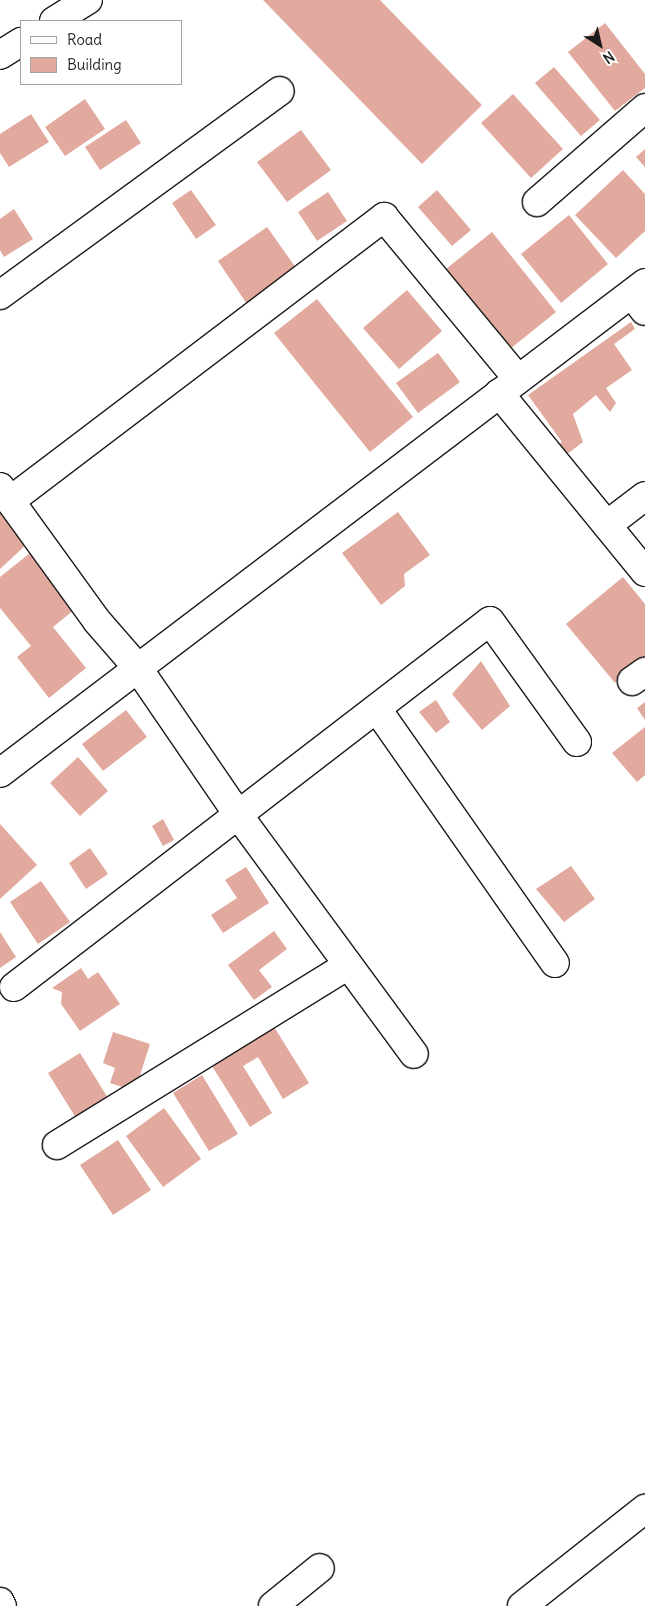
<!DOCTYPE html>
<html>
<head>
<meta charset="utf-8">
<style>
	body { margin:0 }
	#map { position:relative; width:645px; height:1606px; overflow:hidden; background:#fff; font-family:Delius,sans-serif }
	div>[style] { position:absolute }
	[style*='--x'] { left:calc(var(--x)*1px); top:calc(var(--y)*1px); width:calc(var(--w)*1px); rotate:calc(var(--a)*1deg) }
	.building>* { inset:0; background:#e2a99e }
	.roads { filter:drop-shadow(1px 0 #1c1c1c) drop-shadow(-1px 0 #1c1c1c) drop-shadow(0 1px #1c1c1c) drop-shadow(0 -1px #1c1c1c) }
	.street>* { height:28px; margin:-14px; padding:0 14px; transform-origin:14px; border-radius:14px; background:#fff }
	.secondary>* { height:28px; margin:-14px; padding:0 14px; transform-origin:14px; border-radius:14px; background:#fff }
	span { translate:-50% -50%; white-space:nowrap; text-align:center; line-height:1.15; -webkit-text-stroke:4px #fff; paint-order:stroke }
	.legend { position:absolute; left:20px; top:20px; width:162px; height:65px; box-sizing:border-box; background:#fff; border:1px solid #a4a4a4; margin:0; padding:6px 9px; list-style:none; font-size:15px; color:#1c1c1c }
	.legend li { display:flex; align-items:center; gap:10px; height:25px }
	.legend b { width:25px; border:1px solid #a4a4a4 }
	.north { position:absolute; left:575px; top:20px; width:50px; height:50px; -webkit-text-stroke:4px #fff; paint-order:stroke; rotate:145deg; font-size:14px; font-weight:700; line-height:20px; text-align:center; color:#1c1c1c }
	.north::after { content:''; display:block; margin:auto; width:18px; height:22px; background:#1c1c1c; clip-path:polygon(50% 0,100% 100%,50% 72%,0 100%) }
</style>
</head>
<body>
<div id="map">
	<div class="building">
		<i style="clip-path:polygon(263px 0,380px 0,482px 105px,422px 164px)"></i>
		<i style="clip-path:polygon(605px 23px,645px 74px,645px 88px,615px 111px,568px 52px)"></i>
		<i style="clip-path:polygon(554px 67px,600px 120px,581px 136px,535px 83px)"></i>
		<i style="clip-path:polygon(513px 94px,563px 149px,531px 178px,481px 123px)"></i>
		<i style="clip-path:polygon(85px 99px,105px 129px,65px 156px,45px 127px)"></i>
		<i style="clip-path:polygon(31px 114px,49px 142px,9px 167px,0 153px,0 134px)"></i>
		<i style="clip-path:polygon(126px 120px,141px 143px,100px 170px,85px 147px)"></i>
		<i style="clip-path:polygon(301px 130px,331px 170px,287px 202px,257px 162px)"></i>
		<i style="clip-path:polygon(645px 149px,645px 167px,636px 157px)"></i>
		<i style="clip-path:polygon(623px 170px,645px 194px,645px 231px,616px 258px,575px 215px)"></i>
		<i style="clip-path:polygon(191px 190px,216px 225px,196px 239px,172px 203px)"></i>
		<i style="clip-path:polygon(437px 190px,471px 230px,452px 246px,418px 207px)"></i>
		<i style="clip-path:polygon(328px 192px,347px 221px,317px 241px,298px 212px)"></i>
		<i style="clip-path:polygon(14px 209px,33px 239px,4px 257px,0 250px,0 219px)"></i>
		<i style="clip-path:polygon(569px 215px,608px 264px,561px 303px,521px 254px)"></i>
		<i style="clip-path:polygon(267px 227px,301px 275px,251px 310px,218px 261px)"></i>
		<i style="clip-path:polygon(492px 232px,556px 312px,510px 349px,446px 269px)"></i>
		<i style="clip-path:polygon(407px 290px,442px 331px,399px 369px,363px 328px)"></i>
		<i style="clip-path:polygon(317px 299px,413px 417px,370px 452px,274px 333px)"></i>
		<i style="clip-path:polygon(631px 322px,635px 329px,614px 344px,632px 370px,606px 388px,616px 403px,610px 412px,596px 395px,573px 414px,583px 442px,563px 457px,556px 446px,562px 442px,528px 395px)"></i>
		<i style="clip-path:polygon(438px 353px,460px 382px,418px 413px,396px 383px)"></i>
		<i style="clip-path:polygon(0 511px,29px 542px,0 569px)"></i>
		<i style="clip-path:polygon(398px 512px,430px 555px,404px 574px,405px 586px,381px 605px,342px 553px)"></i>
		<i style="clip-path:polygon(30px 553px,75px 609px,53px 627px,86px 668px,49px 698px,17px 657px,31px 646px,0 608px,0 577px)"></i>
		<i style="clip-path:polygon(623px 577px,645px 604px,645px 659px,615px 683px,566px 624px)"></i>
		<i style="clip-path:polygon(481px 661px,510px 706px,482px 730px,452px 694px)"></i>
		<i style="clip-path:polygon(436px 700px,450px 722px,436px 733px,419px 712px)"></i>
		<i style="clip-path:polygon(645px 702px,645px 720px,637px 708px)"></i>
		<i style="clip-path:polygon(126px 710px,147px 737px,103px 771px,82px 744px)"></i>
		<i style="clip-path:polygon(645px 727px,645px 775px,637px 782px,612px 753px)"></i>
		<i style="clip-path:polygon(78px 757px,108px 791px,80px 816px,50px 783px)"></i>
		<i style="clip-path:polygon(163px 819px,174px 840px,163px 846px,152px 826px)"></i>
		<i style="clip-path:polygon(0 824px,37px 865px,0 899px)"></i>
		<i style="clip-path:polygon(90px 848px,108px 874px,86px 889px,69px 863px)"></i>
		<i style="clip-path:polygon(571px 866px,595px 899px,564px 922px,536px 889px)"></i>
		<i style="clip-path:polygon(246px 867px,269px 903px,223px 933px,211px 915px,237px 898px,225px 880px)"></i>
		<i style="clip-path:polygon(41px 881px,70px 922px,38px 944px,10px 902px)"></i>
		<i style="clip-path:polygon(274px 931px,287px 949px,259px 970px,272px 987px,254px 1000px,228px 965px)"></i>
		<i style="clip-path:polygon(0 932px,16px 957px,0 968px)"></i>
		<i style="clip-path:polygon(81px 968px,88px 979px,98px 972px,120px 1004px,80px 1031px,61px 1004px,62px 992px,52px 988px)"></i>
		<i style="clip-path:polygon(271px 1022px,309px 1083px,283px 1099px,258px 1057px,243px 1066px,272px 1113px,250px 1127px,209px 1061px)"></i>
		<i style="clip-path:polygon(113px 1032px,150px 1044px,135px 1091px,110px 1083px,115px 1068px,103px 1063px)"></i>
		<i style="clip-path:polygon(80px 1053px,108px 1098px,76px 1118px,48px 1073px)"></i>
		<i style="clip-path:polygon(202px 1075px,238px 1134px,209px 1151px,173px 1093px)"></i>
		<i style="clip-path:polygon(164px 1108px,201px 1159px,163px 1187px,126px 1136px)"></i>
		<i style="clip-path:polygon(118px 1140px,151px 1190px,113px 1215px,80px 1165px)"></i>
	</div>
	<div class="roads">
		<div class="street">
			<i style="--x:537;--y:202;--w:143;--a:-41"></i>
			<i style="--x:632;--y:294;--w:21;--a:53"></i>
			<i style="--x:0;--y:295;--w:346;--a:-36.1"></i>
			<i style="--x:499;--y:393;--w:231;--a:50.8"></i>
			<i style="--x:0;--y:487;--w:165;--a:54.1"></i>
			<i style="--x:97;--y:621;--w:61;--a:49"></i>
			<i style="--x:137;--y:667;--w:181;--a:55.6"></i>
			<i style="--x:239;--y:816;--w:295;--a:53.7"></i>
			<i style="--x:10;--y:501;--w:470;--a:-37.2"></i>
			<i style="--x:384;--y:217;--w:210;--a:50.4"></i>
			<i style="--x:607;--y:525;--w:48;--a:-37.3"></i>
			<i style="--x:632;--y:681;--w:16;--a:-35"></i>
			<i style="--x:377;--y:709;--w:310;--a:55"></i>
			<i style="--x:14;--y:987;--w:600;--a:-37.56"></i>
			<i style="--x:490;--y:621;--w:149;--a:54.3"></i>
			<i style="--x:57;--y:1145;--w:342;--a:-31.7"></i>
			<i style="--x:273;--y:1606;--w:60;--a:-39"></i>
			<i style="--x:522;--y:1606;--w:157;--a:-38.3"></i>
		</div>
		<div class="secondary">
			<i style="--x:54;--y:21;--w:40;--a:-32"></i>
			<i style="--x:0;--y:55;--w:25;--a:-32"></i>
			<i style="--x:0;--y:773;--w:810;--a:-37.22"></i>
			<i style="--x:0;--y:1602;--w:4;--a:63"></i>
		</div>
	</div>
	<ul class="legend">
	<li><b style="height:6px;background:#fff"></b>Road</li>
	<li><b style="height:14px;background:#e2a99e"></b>Building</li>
	</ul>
	<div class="north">N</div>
</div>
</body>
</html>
